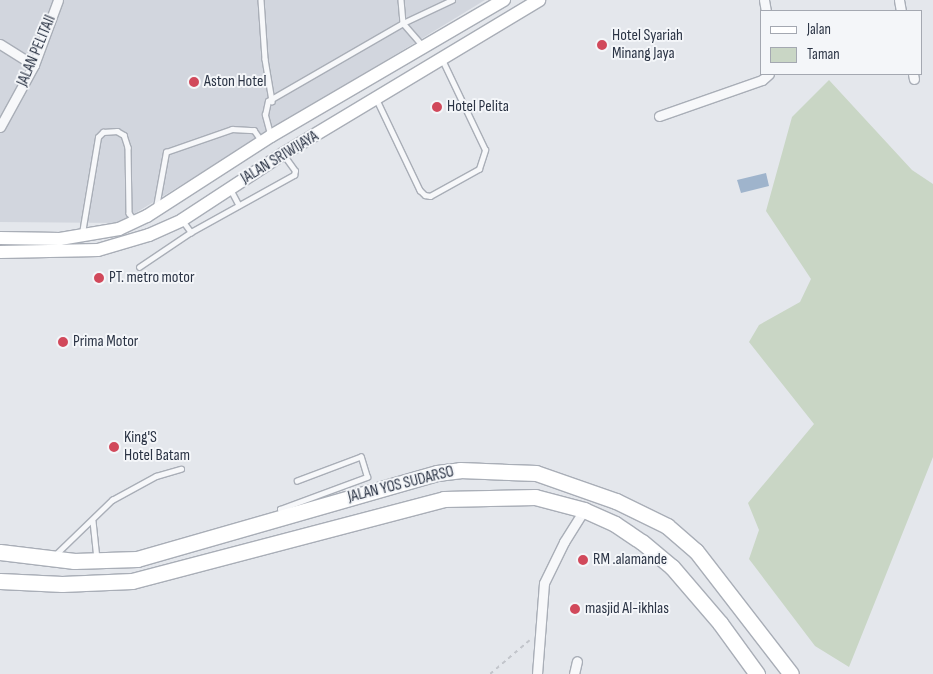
<!DOCTYPE html>
<html>
<head>
<meta charset="utf-8">
<style>
	body { margin:0 }
	#map { position:relative; width:933px; height:674px; overflow:hidden; background:#e4e7ec; font-family:"Sofia Sans Condensed",sans-serif }
	div>[style] { position:absolute }
	[style*='--x'] { left:calc(var(--x)*1px); top:calc(var(--y)*1px); width:calc(var(--w)*1px); rotate:calc(var(--a)*1deg) }
	.built>* { inset:0; background:#d2d6de }
	.green>* { inset:0; background:#c9d6c5 }
	.water>* { inset:0; background:#9fb4cc }
	.path>* { height:2px; margin-top:-1px; transform-origin:0; background:repeating-linear-gradient(90deg,#c2c5cb 0 4px,transparent 0 8px) }
	.roads { filter:drop-shadow(1px 0 #a9aeb7) drop-shadow(-1px 0 #a9aeb7) drop-shadow(0 1px #a9aeb7) drop-shadow(0 -1px #a9aeb7) }
	.lane>* { height:4.5px; margin:-2.25px; padding:0 2.25px; transform-origin:2.25px; border-radius:2.25px; background:#f7f8fa }
	.street>* { height:9px; margin:-4.5px; padding:0 4.5px; transform-origin:4.5px; border-radius:4.5px; background:#f7f8fa }
	.secondary>* { height:12px; margin:-6px; padding:0 6px; transform-origin:6px; border-radius:6px; background:#fff }
	.primary>* { height:15px; margin:-7.5px; padding:0 7.5px; transform-origin:7.5px; border-radius:7.5px; background:#fff }
	.dots>* { width:14px; height:14px; translate:-50% -50%; box-sizing:border-box; border:2px solid #f4f6f9; border-radius:50% }
	span { translate:-50% -50%; white-space:nowrap; text-align:center; line-height:1.15; -webkit-text-stroke:4px #f4f6f9; paint-order:stroke }
	.poi-label { font-size:16px; color:#2b3445 }
	.left { translate:0 -50%; text-align:left }
	.street-label { font-size:16px; color:#2b3445 }
	.legend { position:absolute; left:760px; top:10px; width:162px; height:65px; box-sizing:border-box; background:#f4f6f9; border:1px solid #a4a8b1; margin:0; padding:6px 9px; list-style:none; font-size:15px; color:#2b3445 }
	.legend li { display:flex; align-items:center; gap:10px; height:25px }
	.legend b { width:25px; border:1px solid #a4a8b1 }
</style>
</head>
<body>
<div id="map">
	<div class="built">
		<i style="clip-path:polygon(0 0,485px 0,119px 223px,0 222px)"></i>
	</div>
	<div class="green">
		<i style="clip-path:polygon(829px 80px,912px 170px,933px 184px,933px 457px,849px 667px,815px 646px,749px 559px,759px 530px,748px 503px,814px 424px,749px 342px,759px 325px,800px 302px,811px 279px,766px 211px,792px 117px)"></i>
	</div>
	<div class="water">
		<i style="clip-path:polygon(766px 173px,769px 186px,741px 193px,737px 180px)"></i>
	</div>
	<div class="path">
		<i style="--x:490;--y:674;--w:52;--a:-40.4"></i>
	</div>
	<div class="roads">
		<div class="lane">
			<i style="--x:261;--y:0;--w:59;--a:86.1"></i>
			<i style="--x:265;--y:59;--w:43;--a:80.5"></i>
			<i style="--x:401;--y:0;--w:23;--a:85"></i>
			<i style="--x:403;--y:23;--w:30;--a:49"></i>
			<i style="--x:377;--y:100;--w:100;--a:64.5"></i>
			<i style="--x:420;--y:190;--w:7;--a:45"></i>
			<i style="--x:425;--y:195;--w:5;--a:11"></i>
			<i style="--x:430;--y:196;--w:56;--a:-28.9"></i>
			<i style="--x:479;--y:169;--w:20;--a:-72"></i>
			<i style="--x:485;--y:150;--w:100;--a:-115.5"></i>
			<i style="--x:270;--y:134;--w:20;--a:-105"></i>
			<i style="--x:265;--y:115;--w:14;--a:-78"></i>
			<i style="--x:268;--y:101;--w:156;--a:-30"></i>
			<i style="--x:403;--y:23;--w:54;--a:-25.1"></i>
			<i style="--x:231;--y:190;--w:17;--a:62"></i>
			<i style="--x:156;--y:207;--w:56;--a:-79.7"></i>
			<i style="--x:166;--y:152;--w:70;--a:-19.2"></i>
			<i style="--x:232;--y:129;--w:22;--a:3"></i>
			<i style="--x:254;--y:130;--w:12;--a:55"></i>
			<i style="--x:183;--y:221;--w:14;--a:54"></i>
			<i style="--x:191;--y:232;--w:118;--a:-29"></i>
			<i style="--x:294;--y:175;--w:4;--a:-76"></i>
			<i style="--x:295;--y:171;--w:19;--a:-126"></i>
			<i style="--x:82;--y:233;--w:97;--a:-80.5"></i>
			<i style="--x:98;--y:137;--w:7;--a:-45"></i>
			<i style="--x:103;--y:132;--w:14;--a:-4"></i>
			<i style="--x:117;--y:131;--w:8;--a:30"></i>
			<i style="--x:124;--y:135;--w:13;--a:72"></i>
			<i style="--x:128;--y:147;--w:66;--a:89.1"></i>
			<i style="--x:129;--y:213;--w:9;--a:54"></i>
			<i style="--x:139;--y:267;--w:63;--a:-33.9"></i>
			<i style="--x:282;--y:514;--w:5;--a:-112"></i>
			<i style="--x:280;--y:509;--w:93;--a:-20.2"></i>
			<i style="--x:367;--y:477;--w:21;--a:-107"></i>
			<i style="--x:361;--y:457;--w:68;--a:159.4"></i>
			<i style="--x:93;--y:521;--w:36;--a:84"></i>
			<i style="--x:54;--y:556;--w:81;--a:-44"></i>
			<i style="--x:112;--y:500;--w:50;--a:-28.6"></i>
			<i style="--x:156;--y:476;--w:26;--a:-16"></i>
		</div>
		<div class="street">
			<i style="--x:764;--y:0;--w:11;--a:80"></i>
			<i style="--x:899;--y:0;--w:11;--a:80"></i>
			<i style="--x:0;--y:44;--w:40;--a:32"></i>
			<i style="--x:913;--y:74;--w:5;--a:79"></i>
			<i style="--x:659;--y:116;--w:109;--a:-19.3"></i>
			<i style="--x:762;--y:80;--w:9;--a:-41"></i>
			<i style="--x:0;--y:127;--w:71;--a:-61.3"></i>
			<i style="--x:34;--y:65;--w:69;--a:-69.7"></i>
			<i style="--x:537;--y:674;--w:91;--a:-85.6"></i>
			<i style="--x:544;--y:583;--w:46;--a:-64"></i>
			<i style="--x:564;--y:542;--w:38;--a:-58"></i>
			<i style="--x:574;--y:674;--w:13;--a:-77"></i>
		</div>
		<div class="secondary">
			<i style="--x:0;--y:238;--w:60;--a:1"></i>
			<i style="--x:60;--y:239;--w:60;--a:-9.6"></i>
			<i style="--x:119;--y:229;--w:31;--a:-25"></i>
			<i style="--x:147;--y:216;--w:148;--a:-32.8"></i>
			<i style="--x:271;--y:136;--w:270;--a:-30.3"></i>
			<i style="--x:0;--y:252;--w:98;--a:-1.2"></i>
			<i style="--x:98;--y:250;--w:53;--a:-16.4"></i>
			<i style="--x:149;--y:235;--w:36;--a:-24"></i>
			<i style="--x:182;--y:220;--w:121;--a:-33.2"></i>
			<i style="--x:283;--y:154;--w:299;--a:-31"></i>
		</div>
		<div class="primary">
			<i style="--x:0;--y:552;--w:75;--a:6.9"></i>
			<i style="--x:74;--y:561;--w:63;--a:-1.8"></i>
			<i style="--x:137;--y:559;--w:312;--a:-16"></i>
			<i style="--x:437;--y:473;--w:23;--a:-7"></i>
			<i style="--x:460;--y:470;--w:76;--a:2.3"></i>
			<i style="--x:536;--y:473;--w:85;--a:19.3"></i>
			<i style="--x:616;--y:501;--w:57;--a:26.1"></i>
			<i style="--x:667;--y:526;--w:38;--a:41"></i>
			<i style="--x:696;--y:551;--w:155;--a:52.3"></i>
			<i style="--x:0;--y:581;--w:62;--a:2.8"></i>
			<i style="--x:62;--y:584;--w:70;--a:-2.5"></i>
			<i style="--x:132;--y:581;--w:323;--a:-14.7"></i>
			<i style="--x:444;--y:499;--w:91;--a:-1.3"></i>
			<i style="--x:535;--y:497;--w:51;--a:14.9"></i>
			<i style="--x:584;--y:510;--w:34;--a:24"></i>
			<i style="--x:615;--y:524;--w:32;--a:34"></i>
			<i style="--x:642;--y:542;--w:39;--a:40"></i>
			<i style="--x:672;--y:567;--w:74;--a:49.4"></i>
			<i style="--x:720;--y:623;--w:63;--a:54"></i>
		</div>
	</div>
	<div class="dots">
		<i style="left:602px;top:45px;background:#d1495b"></i>
		<i style="left:194px;top:82px;background:#d1495b"></i>
		<i style="left:437px;top:107px;background:#d1495b"></i>
		<i style="left:99px;top:278px;background:#d1495b"></i>
		<i style="left:63px;top:342px;background:#d1495b"></i>
		<i style="left:114px;top:447px;background:#d1495b"></i>
		<i style="left:583px;top:560px;background:#d1495b"></i>
		<i style="left:575px;top:609px;background:#d1495b"></i>
	</div>
	<div class="poi-label">
		<span class="left" style="left:612px;top:45px">Hotel Syariah<br>Minang Jaya</span>
		<span class="left" style="left:204px;top:82px">Aston Hotel</span>
		<span class="left" style="left:447px;top:107px">Hotel Pelita</span>
		<span class="left" style="left:109px;top:278px">PT. metro motor</span>
		<span class="left" style="left:73px;top:342px">Prima Motor</span>
		<span class="left" style="left:124px;top:447px">King'S<br>Hotel Batam</span>
		<span class="left" style="left:593px;top:560px">RM .alamande</span>
		<span class="left" style="left:585px;top:609px">masjid Al-ikhlas</span>
	</div>
	<div class="street-label">
		<span style="left:37px;top:51px;rotate:-67deg">JALAN PELITAII</span>
		<span style="left:280px;top:158px;rotate:-31deg">JALAN SRIWIJAYA</span>
		<span style="left:401px;top:485px;rotate:-14deg">JALAN YOS SUDARSO</span>
	</div>
	<ul class="legend">
	<li><b style="height:6px;background:#fff"></b>Jalan</li>
	<li><b style="height:14px;background:#c9d6c5"></b>Taman</li>
	</ul>
</div>
</body>
</html>
